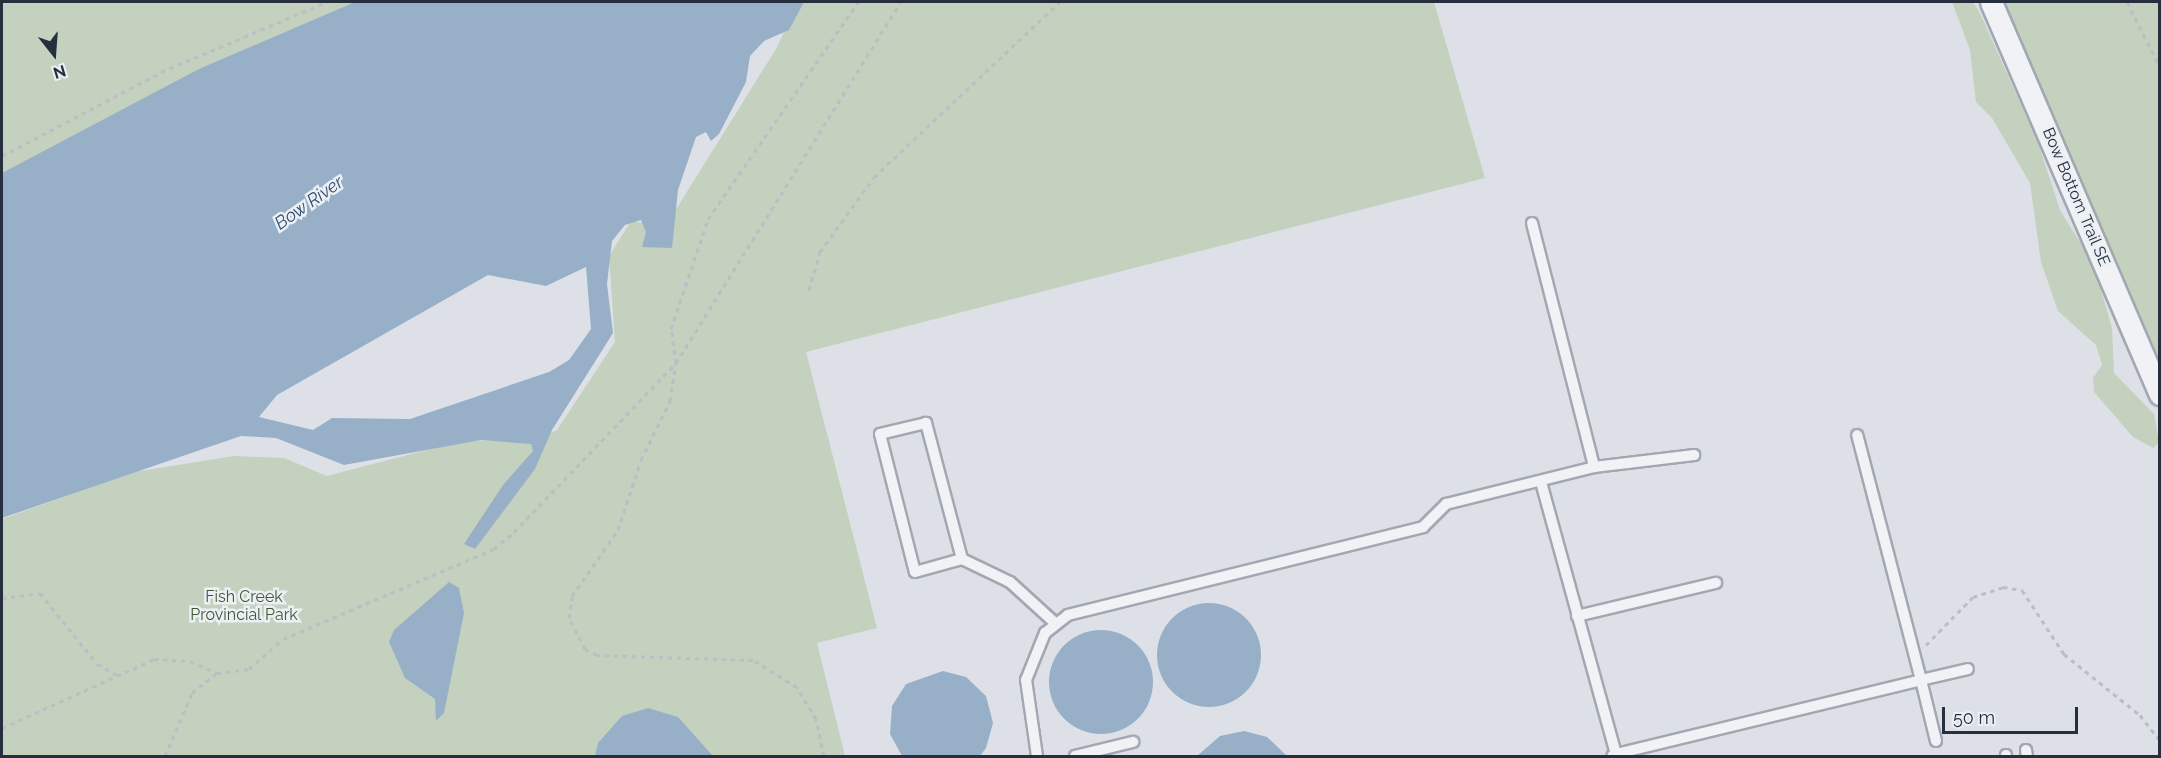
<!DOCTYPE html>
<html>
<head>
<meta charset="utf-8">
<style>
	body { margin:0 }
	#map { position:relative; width:2161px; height:758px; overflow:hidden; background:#dde1e7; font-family:Raleway,sans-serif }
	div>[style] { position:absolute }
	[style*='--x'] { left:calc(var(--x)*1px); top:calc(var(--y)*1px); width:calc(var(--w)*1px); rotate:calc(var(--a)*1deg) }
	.green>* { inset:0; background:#c3d1be }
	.water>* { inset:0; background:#97b0c8 }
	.round { border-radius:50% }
	.path>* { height:3px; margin-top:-1.5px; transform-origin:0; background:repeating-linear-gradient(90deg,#bbbfc5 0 4.5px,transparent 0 9px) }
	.roads { filter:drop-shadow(2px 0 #a2a8b1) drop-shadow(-2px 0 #a2a8b1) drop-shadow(0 2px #a2a8b1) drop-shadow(0 -2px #a2a8b1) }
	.service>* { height:10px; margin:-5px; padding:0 5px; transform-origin:5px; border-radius:5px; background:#f0f2f5 }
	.minor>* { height:21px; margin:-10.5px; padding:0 10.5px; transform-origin:10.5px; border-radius:10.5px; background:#f0f2f5 }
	span { translate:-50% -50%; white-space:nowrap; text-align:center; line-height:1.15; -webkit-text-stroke:5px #ecf0f5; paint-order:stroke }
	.street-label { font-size:16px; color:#262f3e }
	.park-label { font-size:16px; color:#3c5a33 }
	.water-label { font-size:18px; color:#304f72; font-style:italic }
	.frame { position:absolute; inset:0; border:3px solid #262f3e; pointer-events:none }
	.north { position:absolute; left:24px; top:24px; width:60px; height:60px; -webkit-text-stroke:4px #ecf0f5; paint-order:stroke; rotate:163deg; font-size:16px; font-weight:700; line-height:24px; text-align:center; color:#262f3e }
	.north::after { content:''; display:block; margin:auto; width:21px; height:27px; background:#262f3e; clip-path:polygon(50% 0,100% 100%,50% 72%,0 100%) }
	.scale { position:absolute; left:1942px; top:707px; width:136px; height:27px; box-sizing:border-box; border:3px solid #262f3e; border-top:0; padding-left:8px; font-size:18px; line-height:21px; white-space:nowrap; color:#262f3e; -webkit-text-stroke:4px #ecf0f5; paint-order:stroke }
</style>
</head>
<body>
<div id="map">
	<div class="green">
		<i style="clip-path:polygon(2px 2px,391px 2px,2px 199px)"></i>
		<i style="clip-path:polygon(798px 2px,1434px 2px,1485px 178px,806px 352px,877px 628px,817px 643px,845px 756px,2px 756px,2px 519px,134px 472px,234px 456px,284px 458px,327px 476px,461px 441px,532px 440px,557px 430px,615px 342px,609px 256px,631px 221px,665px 227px,776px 49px)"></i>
		<i style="clip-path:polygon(1952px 2px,1973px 2px,1979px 11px,2038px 143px,2060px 210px,2094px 265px,2112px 328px,2114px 373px,2154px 414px,2159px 443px,2153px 448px,2133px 437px,2094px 392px,2093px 378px,2102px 365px,2096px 345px,2058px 311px,2041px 262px,2030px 183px,1992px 118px,1976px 102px,1970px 50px)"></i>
		<i style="clip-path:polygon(2005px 2px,2159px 2px,2159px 365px,2107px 247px)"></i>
	</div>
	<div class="water">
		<i style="clip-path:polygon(evenodd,355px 2px,804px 2px,789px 30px,764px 41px,750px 56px,746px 82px,719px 134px,711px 141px,706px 132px,696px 137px,678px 190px,672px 248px,642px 247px,646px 232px,641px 220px,625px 225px,612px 241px,607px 284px,613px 333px,552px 430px,535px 469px,475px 549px,464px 544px,503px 485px,533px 451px,531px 444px,481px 440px,344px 465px,276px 438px,241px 436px,2px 518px,2px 173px,199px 69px,355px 2px,586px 267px,591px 329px,569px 360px,549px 372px,410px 419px,332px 418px,313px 430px,259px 417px,277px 395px,488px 275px,546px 286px,586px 267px)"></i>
		<i style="clip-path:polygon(449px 582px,459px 588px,464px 613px,444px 713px,436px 721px,435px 699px,405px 678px,389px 642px,394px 630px)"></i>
		<i class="round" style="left:1157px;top:603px;width:104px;height:104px"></i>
		<i class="round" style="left:1049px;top:630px;width:104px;height:104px"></i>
		<i style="clip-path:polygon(943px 671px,966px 677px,986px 696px,993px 723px,986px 748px,980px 756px,902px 756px,890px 734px,892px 706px,906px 684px)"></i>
		<i style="clip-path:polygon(648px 708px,678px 717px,713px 756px,595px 756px,598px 743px,622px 716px)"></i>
		<i style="clip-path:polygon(1244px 731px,1267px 737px,1287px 756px,1197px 756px,1220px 736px)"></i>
	</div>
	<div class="path">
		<i style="--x:2127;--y:2;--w:73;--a:63.1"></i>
		<i style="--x:2;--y:156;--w:180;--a:-27.8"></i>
		<i style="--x:161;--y:72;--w:180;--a:-22.9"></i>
		<i style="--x:809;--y:290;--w:40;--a:-74"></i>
		<i style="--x:820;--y:252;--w:92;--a:-54.2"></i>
		<i style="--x:874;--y:177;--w:255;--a:-43.3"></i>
		<i style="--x:2;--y:598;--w:38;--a:-7"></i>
		<i style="--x:40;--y:593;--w:91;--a:51.2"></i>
		<i style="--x:97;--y:664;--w:23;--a:29"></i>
		<i style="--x:1926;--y:645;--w:67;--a:-45.6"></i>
		<i style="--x:1973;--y:597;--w:32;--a:-18"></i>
		<i style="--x:2003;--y:587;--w:19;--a:9"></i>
		<i style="--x:2022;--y:590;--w:77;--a:56.7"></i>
		<i style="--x:2064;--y:654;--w:97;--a:38.8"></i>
		<i style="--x:2140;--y:715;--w:33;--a:52"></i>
		<i style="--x:2;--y:728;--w:167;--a:-24.4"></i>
		<i style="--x:154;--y:659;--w:36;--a:3"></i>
		<i style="--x:190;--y:661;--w:30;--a:24"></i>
		<i style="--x:165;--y:756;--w:69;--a:-66.8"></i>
		<i style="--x:192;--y:693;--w:32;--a:-39"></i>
		<i style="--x:217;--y:673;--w:32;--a:-7"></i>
		<i style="--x:249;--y:669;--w:45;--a:-41.4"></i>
		<i style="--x:283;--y:639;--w:229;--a:-23.1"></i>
		<i style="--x:494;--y:549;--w:26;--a:-40"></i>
		<i style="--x:514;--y:532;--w:234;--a:-46.2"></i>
		<i style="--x:676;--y:363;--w:425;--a:-58.1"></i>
		<i style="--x:824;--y:756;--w:38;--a:-102"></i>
		<i style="--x:816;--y:719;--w:37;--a:-121"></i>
		<i style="--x:797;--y:687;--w:52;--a:-148.5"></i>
		<i style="--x:753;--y:660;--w:156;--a:-178.2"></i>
		<i style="--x:597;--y:655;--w:13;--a:-153"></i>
		<i style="--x:585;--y:649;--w:35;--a:-117"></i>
		<i style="--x:569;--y:618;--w:22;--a:-82"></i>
		<i style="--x:572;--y:596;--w:80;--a:-55.1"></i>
		<i style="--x:618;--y:530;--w:74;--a:-71.8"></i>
		<i style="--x:641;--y:460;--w:66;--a:-63.8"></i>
		<i style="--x:670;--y:401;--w:38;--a:-81"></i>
		<i style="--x:676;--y:363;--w:34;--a:-98"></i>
		<i style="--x:671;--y:329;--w:116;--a:-71.4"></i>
		<i style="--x:708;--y:219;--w:264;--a:-55.3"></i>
	</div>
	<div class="roads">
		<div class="service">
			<i style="--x:1532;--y:223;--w:252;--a:75.7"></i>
			<i style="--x:1541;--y:482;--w:282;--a:74.6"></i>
			<i style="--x:1616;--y:754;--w:4;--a:153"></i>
			<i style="--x:962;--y:559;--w:141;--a:-104.8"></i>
			<i style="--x:926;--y:423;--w:47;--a:166.6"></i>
			<i style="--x:880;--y:434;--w:142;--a:75.8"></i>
			<i style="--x:915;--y:572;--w:49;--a:-15.5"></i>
			<i style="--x:962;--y:559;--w:53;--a:25.6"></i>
			<i style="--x:1010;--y:582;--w:59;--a:42.3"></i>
			<i style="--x:1577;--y:616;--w:143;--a:-13.4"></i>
			<i style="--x:1936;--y:741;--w:63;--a:-103.8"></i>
			<i style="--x:1921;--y:680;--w:48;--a:-13.2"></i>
			<i style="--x:2026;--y:750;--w:6;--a:81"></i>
			<i style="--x:1616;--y:754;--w:314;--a:-13.6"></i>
			<i style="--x:1921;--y:680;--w:253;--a:-104.6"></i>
			<i style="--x:2006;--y:755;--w:1;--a:90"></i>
			<i style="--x:1037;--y:756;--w:77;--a:-98.2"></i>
			<i style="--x:1026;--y:680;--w:51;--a:-68"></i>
			<i style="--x:1045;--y:633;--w:29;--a:-38"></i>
			<i style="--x:1068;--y:615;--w:366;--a:-13.9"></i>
			<i style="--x:1423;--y:527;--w:33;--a:-45"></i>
			<i style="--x:1446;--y:504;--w:153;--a:-14"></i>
			<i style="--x:1594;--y:467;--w:101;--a:-6.8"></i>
			<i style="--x:1075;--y:756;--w:60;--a:-13.6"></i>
		</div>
		<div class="minor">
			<i style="--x:1991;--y:2;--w:427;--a:66.7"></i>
		</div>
	</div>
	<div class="street-label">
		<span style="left:2076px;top:197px;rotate:67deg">Bow Bottom Trail SE</span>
	</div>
	<div class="park-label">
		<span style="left:244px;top:606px">Fish Creek<br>Provincial Park</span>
	</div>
	<div class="water-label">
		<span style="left:309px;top:203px;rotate:-35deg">Bow River</span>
	</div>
	<div class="frame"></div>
	<div class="north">N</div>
	<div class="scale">50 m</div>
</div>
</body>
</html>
